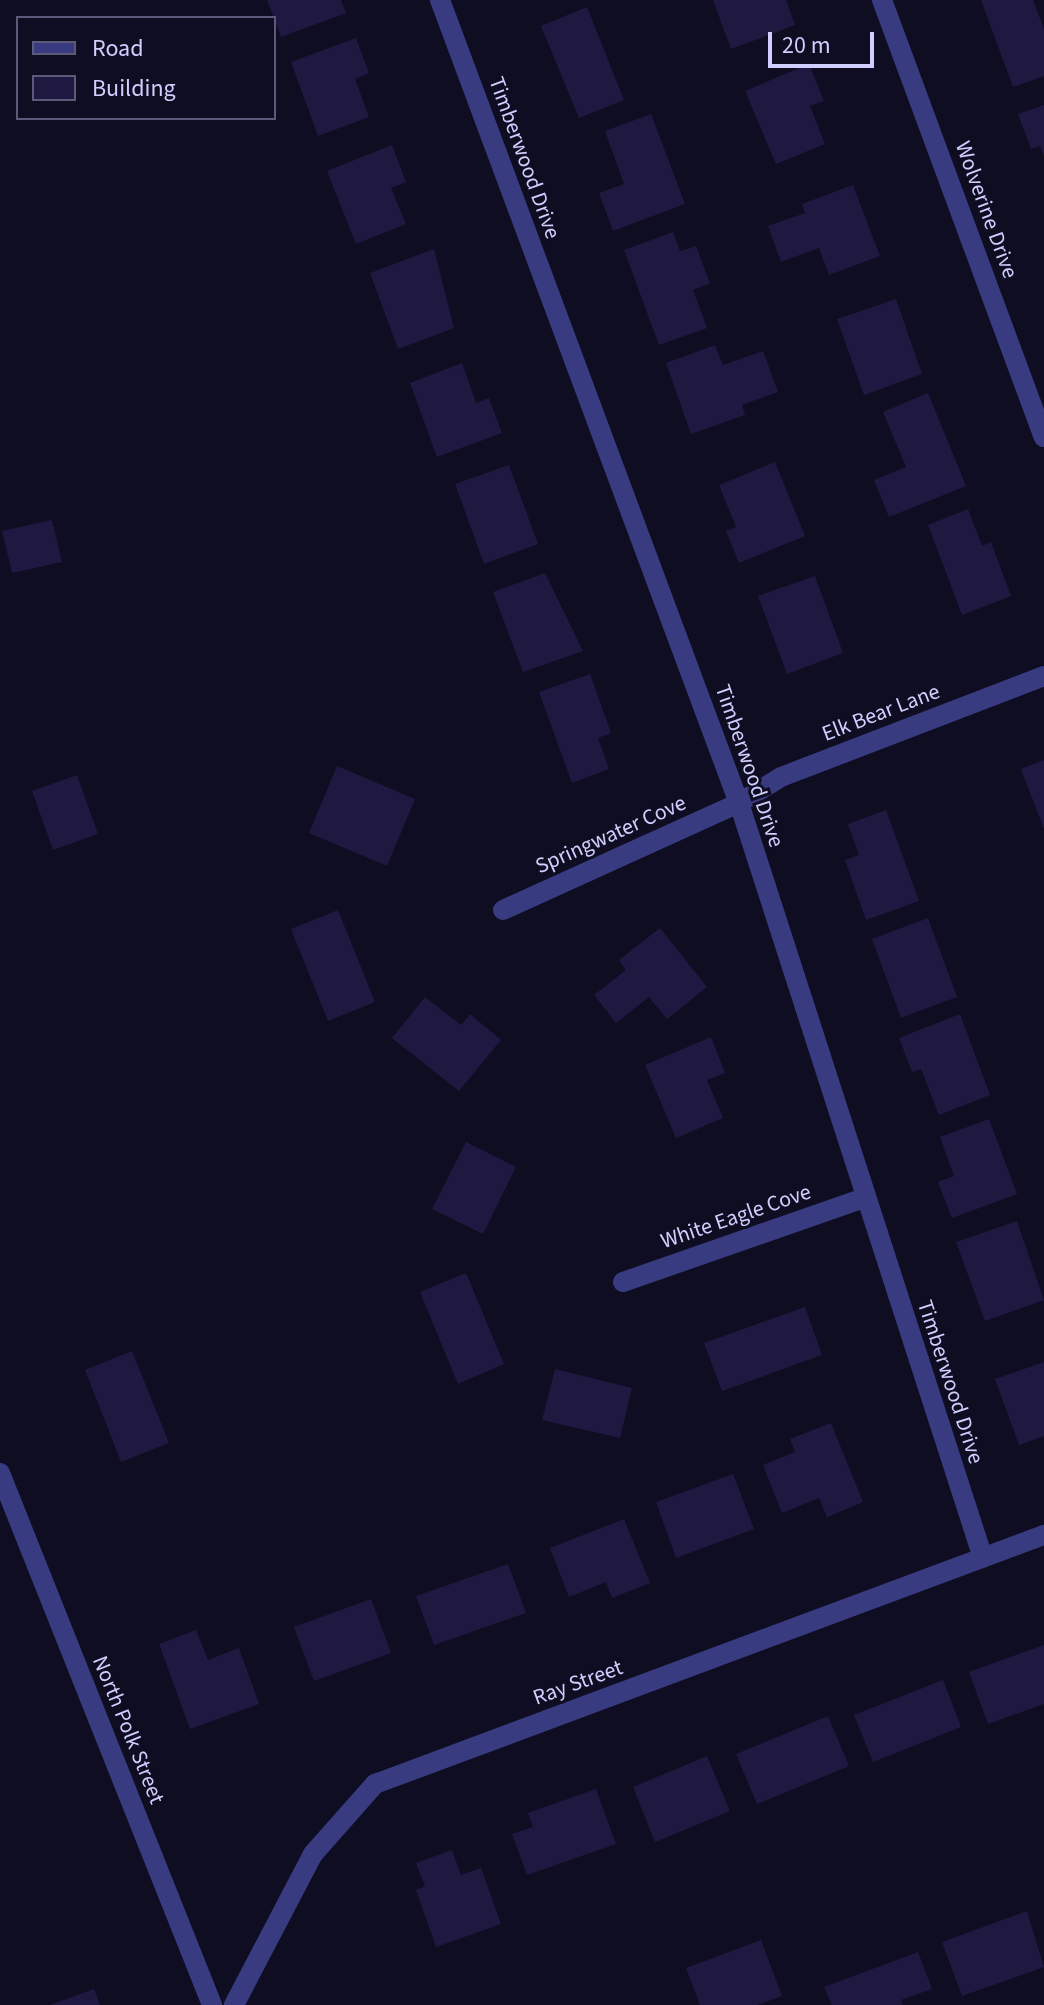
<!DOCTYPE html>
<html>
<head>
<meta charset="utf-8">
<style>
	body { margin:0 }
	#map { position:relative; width:1044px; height:2005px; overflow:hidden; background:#0f0d21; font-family:"Source Sans 3",sans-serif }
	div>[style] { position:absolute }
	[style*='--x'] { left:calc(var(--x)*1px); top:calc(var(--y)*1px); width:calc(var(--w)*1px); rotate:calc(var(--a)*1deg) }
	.building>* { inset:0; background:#1f1942 }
	.minor>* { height:20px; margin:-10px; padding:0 10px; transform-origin:10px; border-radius:10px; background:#383b80 }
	span { translate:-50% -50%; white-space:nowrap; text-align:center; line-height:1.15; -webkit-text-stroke:6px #0f0d21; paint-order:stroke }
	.street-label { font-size:22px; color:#d0ceff }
	.legend { position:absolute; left:16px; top:16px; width:260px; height:104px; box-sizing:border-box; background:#0f0d21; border:2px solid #5c5a7a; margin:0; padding:10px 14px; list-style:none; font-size:24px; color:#d0ceff }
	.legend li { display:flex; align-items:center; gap:16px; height:40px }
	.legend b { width:40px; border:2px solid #5c5a7a }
	.scale { position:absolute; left:768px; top:32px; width:106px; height:36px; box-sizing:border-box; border:4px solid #d0ceff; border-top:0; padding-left:10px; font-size:24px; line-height:28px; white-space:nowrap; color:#d0ceff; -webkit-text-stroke:6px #0f0d21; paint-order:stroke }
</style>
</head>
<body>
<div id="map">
	<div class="building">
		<i style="clip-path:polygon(267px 0,341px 0,346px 13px,281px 37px)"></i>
		<i style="clip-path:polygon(713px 0,786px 0,795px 25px,731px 49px)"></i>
		<i style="clip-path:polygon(981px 0,1033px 0,1044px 29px,1044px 76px,1013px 87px)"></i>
		<i style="clip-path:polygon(587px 7px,624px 100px,579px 118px,541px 26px)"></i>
		<i style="clip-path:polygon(356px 38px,369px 73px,355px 79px,369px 117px,318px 136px,291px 62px)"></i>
		<i style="clip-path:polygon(809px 64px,824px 101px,810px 106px,825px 144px,776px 164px,745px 91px)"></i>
		<i style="clip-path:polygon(1044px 105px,1044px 156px,1040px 146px,1031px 149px,1018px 114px)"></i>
		<i style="clip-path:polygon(651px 114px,685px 204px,613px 231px,599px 193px,624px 184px,605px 131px)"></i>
		<i style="clip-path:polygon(392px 145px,406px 182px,391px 188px,406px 224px,356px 244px,327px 171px)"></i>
		<i style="clip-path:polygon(853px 185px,880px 256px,829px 275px,819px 248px,781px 262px,768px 226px,805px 213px,802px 204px)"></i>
		<i style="clip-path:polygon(673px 232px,680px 251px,696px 246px,710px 283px,693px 290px,707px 328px,659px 345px,624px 250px)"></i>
		<i style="clip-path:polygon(434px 249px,454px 328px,398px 349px,370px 273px)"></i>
		<i style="clip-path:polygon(896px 299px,922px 374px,864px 395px,837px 319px)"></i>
		<i style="clip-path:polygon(715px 345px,723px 365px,763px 351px,778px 392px,742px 405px,745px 415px,691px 434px,666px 363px)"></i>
		<i style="clip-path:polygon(462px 363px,476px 403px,489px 398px,502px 433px,437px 457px,410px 383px)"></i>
		<i style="clip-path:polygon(928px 393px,966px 486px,889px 517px,874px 480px,906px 467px,883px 412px)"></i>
		<i style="clip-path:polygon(775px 462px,805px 536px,739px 563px,726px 531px,736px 527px,719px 485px)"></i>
		<i style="clip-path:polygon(509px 465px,538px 544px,484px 564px,455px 484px)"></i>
		<i style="clip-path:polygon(968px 509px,982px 546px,991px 542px,1011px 596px,962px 615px,928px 525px)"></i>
		<i style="clip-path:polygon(52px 520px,62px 562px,12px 573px,2px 531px)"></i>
		<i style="clip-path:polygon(545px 573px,583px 651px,523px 672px,493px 592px)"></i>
		<i style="clip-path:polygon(815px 576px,843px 653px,787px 674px,758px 596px)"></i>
		<i style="clip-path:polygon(590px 674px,611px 733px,598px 738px,609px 769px,572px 783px,539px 692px)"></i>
		<i style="clip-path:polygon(1044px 760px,1044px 829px,1021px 769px)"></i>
		<i style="clip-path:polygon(337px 766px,415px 799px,387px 866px,309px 833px)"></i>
		<i style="clip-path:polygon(77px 775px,98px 834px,53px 850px,32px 791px)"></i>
		<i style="clip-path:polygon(886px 810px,919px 901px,866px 920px,845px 860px,859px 855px,848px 824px)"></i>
		<i style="clip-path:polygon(338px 910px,375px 1002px,328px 1021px,291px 929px)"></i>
		<i style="clip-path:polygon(928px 918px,957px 997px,901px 1018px,872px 939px)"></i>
		<i style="clip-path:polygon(660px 928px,707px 987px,667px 1019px,649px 997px,616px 1023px,594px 995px,626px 970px,619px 960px)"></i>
		<i style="clip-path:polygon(425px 997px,461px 1025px,470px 1014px,501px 1040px,459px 1091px,392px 1038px)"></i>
		<i style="clip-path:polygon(960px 1014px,990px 1095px,939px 1115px,921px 1069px,912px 1072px,899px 1038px)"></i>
		<i style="clip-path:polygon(711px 1037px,725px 1073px,707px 1080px,723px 1118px,676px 1138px,645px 1065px)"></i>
		<i style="clip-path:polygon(989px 1119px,1017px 1194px,952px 1218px,938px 1182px,954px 1176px,940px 1137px)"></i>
		<i style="clip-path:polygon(466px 1142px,516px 1167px,483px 1234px,432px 1209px)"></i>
		<i style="clip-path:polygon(1017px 1221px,1044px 1300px,985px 1321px,956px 1242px)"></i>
		<i style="clip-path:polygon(466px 1273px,504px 1364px,458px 1384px,420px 1292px)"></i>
		<i style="clip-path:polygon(805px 1307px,822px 1355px,722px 1391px,704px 1343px)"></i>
		<i style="clip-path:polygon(132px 1351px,169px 1443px,121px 1462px,85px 1370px)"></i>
		<i style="clip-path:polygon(1044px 1362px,1044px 1436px,1019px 1445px,995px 1379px)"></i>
		<i style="clip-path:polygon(555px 1369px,632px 1388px,620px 1438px,542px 1420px)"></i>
		<i style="clip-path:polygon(831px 1423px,863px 1502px,827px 1517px,819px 1498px,782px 1513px,763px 1465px,795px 1452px,790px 1439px)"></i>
		<i style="clip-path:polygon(733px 1474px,754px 1529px,676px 1558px,656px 1502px)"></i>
		<i style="clip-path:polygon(624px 1519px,650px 1583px,612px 1598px,606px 1582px,569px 1597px,550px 1548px)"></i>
		<i style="clip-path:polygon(508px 1564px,526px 1613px,434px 1645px,416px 1596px)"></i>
		<i style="clip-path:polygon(371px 1599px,391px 1653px,314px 1681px,294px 1627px)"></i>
		<i style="clip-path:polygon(196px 1630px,208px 1660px,239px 1648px,259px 1704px,190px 1729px,159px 1644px)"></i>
		<i style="clip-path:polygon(1044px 1645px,1044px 1704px,988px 1724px,969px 1672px)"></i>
		<i style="clip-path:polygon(943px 1680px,961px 1727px,873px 1762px,854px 1715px)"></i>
		<i style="clip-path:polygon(828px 1716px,849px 1766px,757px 1804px,736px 1754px)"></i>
		<i style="clip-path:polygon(707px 1756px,730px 1811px,655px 1842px,633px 1787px)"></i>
		<i style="clip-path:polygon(596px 1789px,616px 1844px,527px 1875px,512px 1834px,533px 1827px,528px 1813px)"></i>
		<i style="clip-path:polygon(452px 1850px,461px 1875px,481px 1868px,501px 1924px,436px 1947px,416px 1890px,425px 1886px,416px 1863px)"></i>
		<i style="clip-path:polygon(1027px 1911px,1044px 1967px,962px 1996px,942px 1942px)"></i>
		<i style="clip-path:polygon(761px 1940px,782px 1996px,757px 2005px,700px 2005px,686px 1968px)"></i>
		<i style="clip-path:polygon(918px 1952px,932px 1989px,901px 2000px,903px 2005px,832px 2005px,824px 1987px)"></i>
		<i style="clip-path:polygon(94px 1989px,100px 2005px,50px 2005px)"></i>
	</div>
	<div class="minor">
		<i style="--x:440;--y:0;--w:857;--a:69.58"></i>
		<i style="--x:739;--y:803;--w:793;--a:72.09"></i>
		<i style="--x:882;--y:0;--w:466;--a:69.7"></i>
		<i style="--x:503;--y:910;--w:259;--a:-24.4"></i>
		<i style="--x:739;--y:803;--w:49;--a:-31.8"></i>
		<i style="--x:781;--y:777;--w:282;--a:-21"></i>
		<i style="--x:623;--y:1282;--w:255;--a:-19.2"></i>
		<i style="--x:0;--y:1473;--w:573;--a:68.27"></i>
		<i style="--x:234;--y:2005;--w:170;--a:-62.4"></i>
		<i style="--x:313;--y:1854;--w:94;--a:-48.5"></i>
		<i style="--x:375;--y:1784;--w:714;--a:-20.42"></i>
	</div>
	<div class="street-label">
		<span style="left:524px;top:158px;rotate:70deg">Timberwood Drive</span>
		<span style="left:986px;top:210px;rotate:70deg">Wolverine Drive</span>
		<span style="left:881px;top:713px;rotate:-21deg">Elk Bear Lane</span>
		<span style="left:749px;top:766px;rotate:71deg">Timberwood Drive</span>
		<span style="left:611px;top:835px;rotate:-24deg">Springwater Cove</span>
		<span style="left:736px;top:1217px;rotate:-19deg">White Eagle Cove</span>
		<span style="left:950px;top:1382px;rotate:72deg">Timberwood Drive</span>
		<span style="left:578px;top:1683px;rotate:-20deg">Ray Street</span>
		<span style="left:128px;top:1730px;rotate:68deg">North Polk Street</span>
	</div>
	<ul class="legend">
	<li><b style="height:10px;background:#383b80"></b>Road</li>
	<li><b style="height:22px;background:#1f1942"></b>Building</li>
	</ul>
	<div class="scale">20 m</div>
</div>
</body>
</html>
